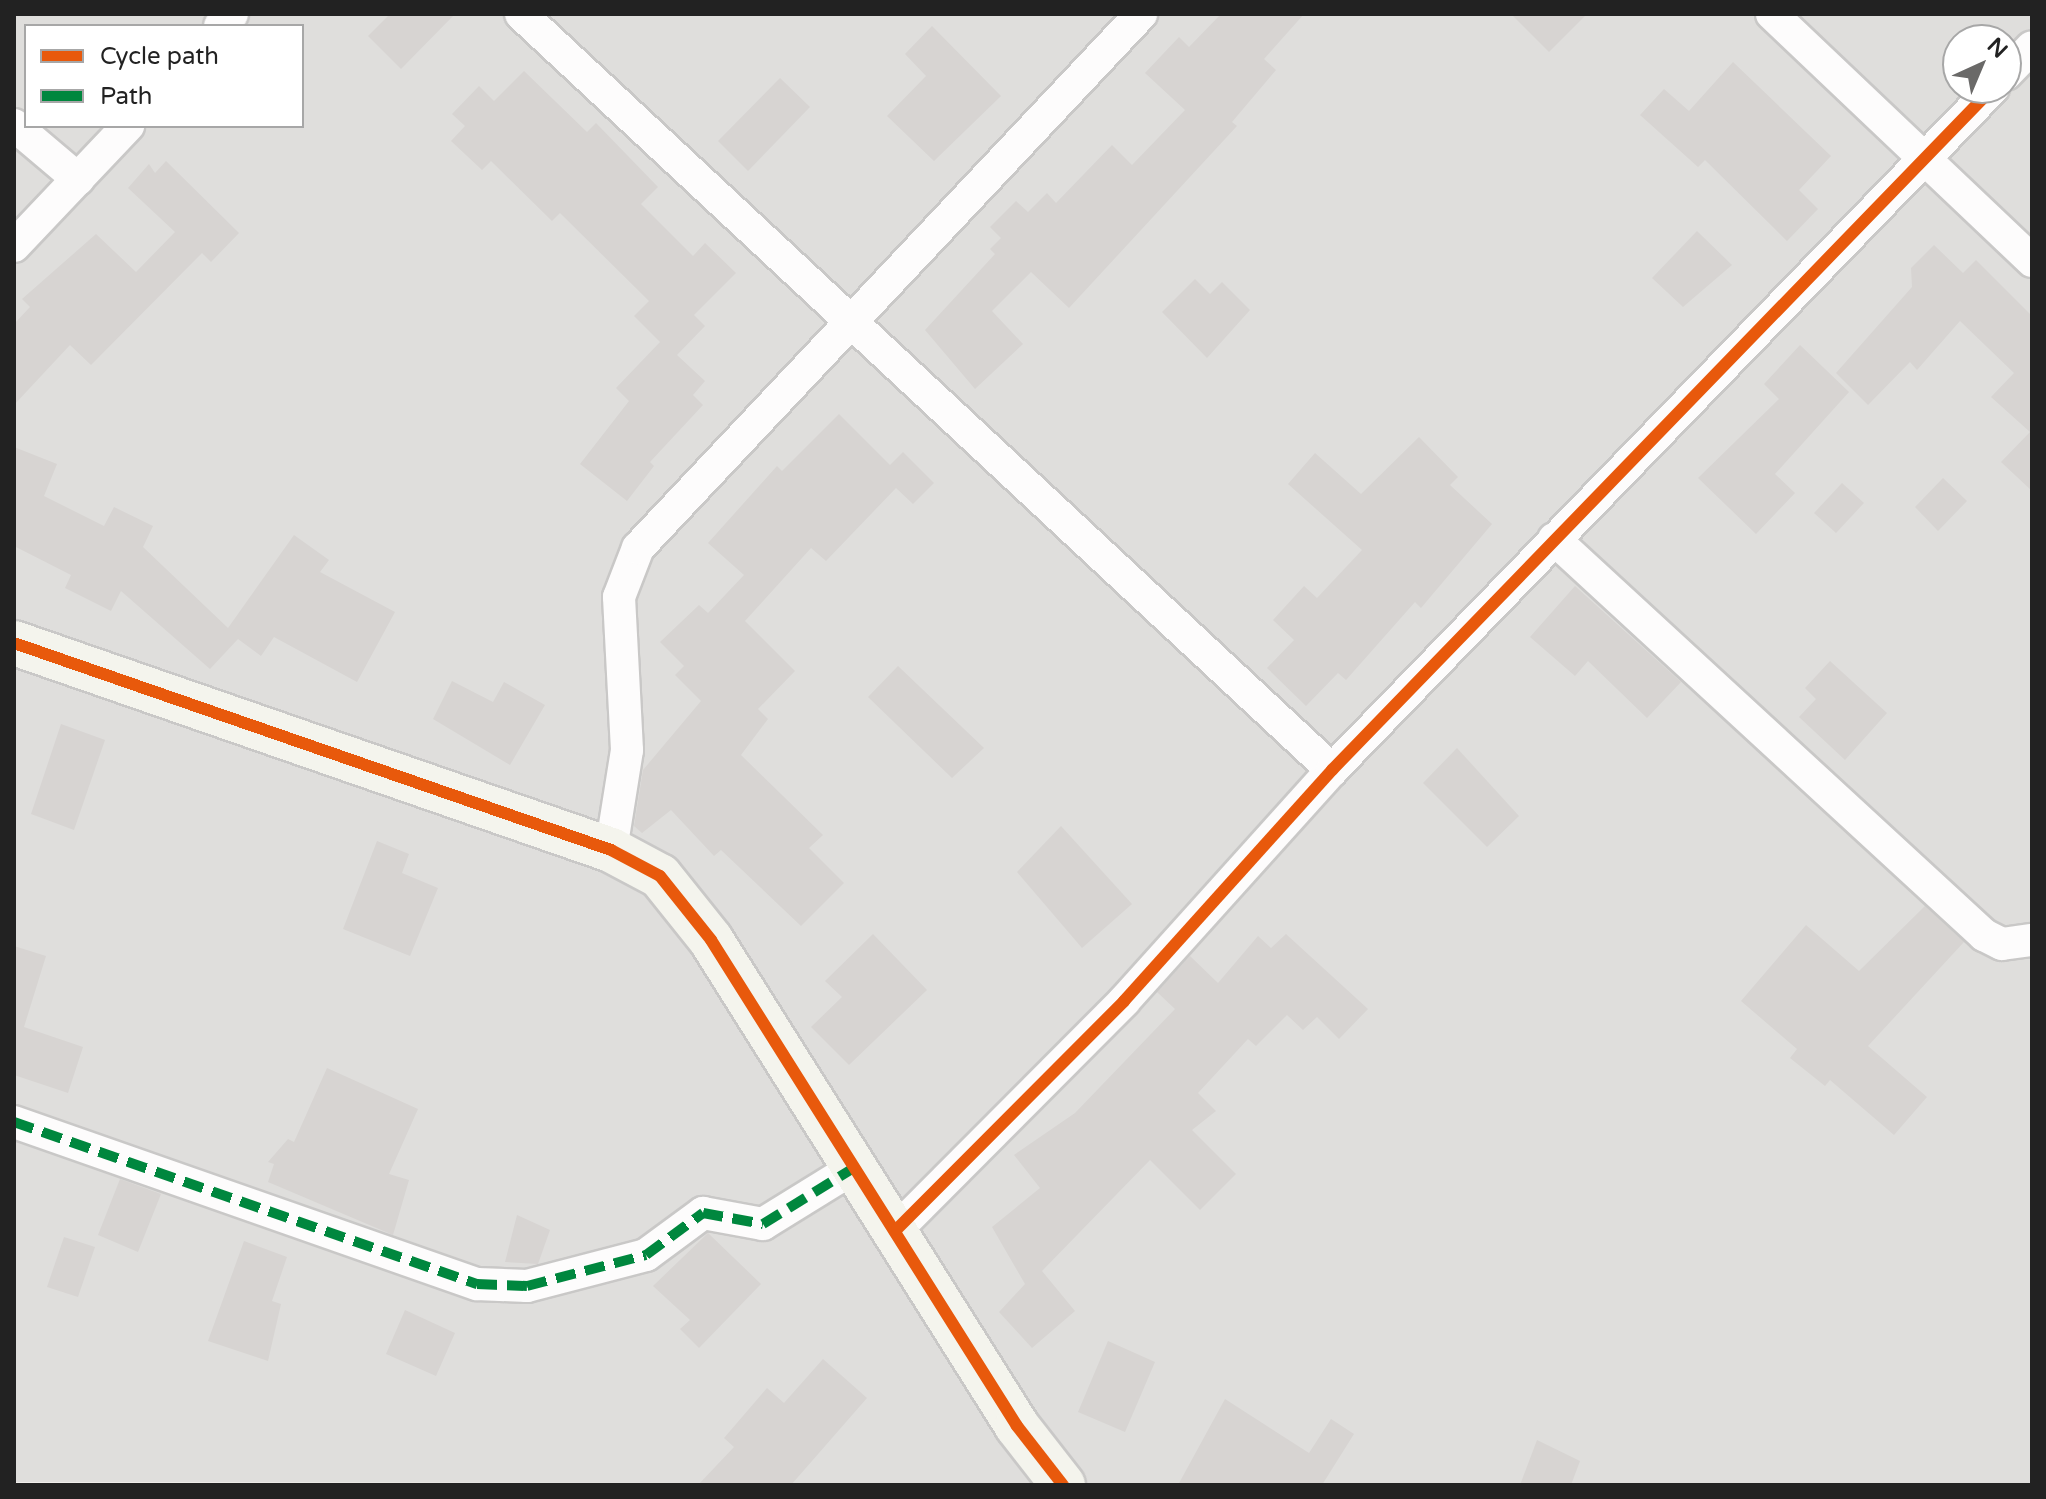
<!DOCTYPE html>
<html>
<head>
<meta charset="utf-8">
<style>
	body { margin:0 }
	#map { position:relative; width:2046px; height:1499px; overflow:hidden; background:#f0eeeb; font-family:"Varela Round",sans-serif }
	div>[style] { position:absolute }
	[style*='--x'] { left:calc(var(--x)*1px); top:calc(var(--y)*1px); width:calc(var(--w)*1px); rotate:calc(var(--a)*1deg) }
	.residential>* { inset:0; background:#dfdedc }
	.building>* { inset:0; background:#d7d4d2 }
	.roads { filter:drop-shadow(2px 0 #c9c8c7) drop-shadow(-2px 0 #c9c8c7) drop-shadow(0 2px #c9c8c7) drop-shadow(0 -2px #c9c8c7) }
	.street>* { height:32px; margin:-16px; padding:0 16px; transform-origin:16px; border-radius:16px; background:#fdfcfc }
	.secondary>* { height:44px; margin:-22px; padding:0 22px; transform-origin:22px; border-radius:22px; background:#f4f4ed }
	.quiet>* { height:10px; margin-top:-5px; transform-origin:0; background:repeating-linear-gradient(90deg,#00873e 0 20px,transparent 0 30px) }
	.cycleway>* { height:12px; margin:-6px; padding:0 6px; transform-origin:6px; border-radius:6px; background:#e8590c }
	span { translate:-50% -50%; white-space:nowrap; text-align:center; line-height:1.15; -webkit-text-stroke:6px #fff; paint-order:stroke }
	.frame { position:absolute; inset:0; border:16px solid #222; pointer-events:none }
	.legend { position:absolute; left:24px; top:24px; width:280px; height:104px; box-sizing:border-box; background:#fff; border:2px solid #a7a7a7; margin:0; padding:10px 14px; list-style:none; font-size:24px; color:#222 }
	.legend li { display:flex; align-items:center; gap:16px; height:40px }
	.legend b { width:40px; border:2px solid #a7a7a7 }
	.north { position:absolute; left:1942px; top:24px; width:80px; height:80px; box-sizing:border-box; background:#fff; border:2px solid #a7a7a7; border-radius:50%; rotate:44deg; font-size:22px; font-weight:700; line-height:32px; text-align:center; color:#222 }
	.north::after { content:''; display:block; margin:auto; width:28px; height:36px; background:#6a6968; clip-path:polygon(50% 0,100% 100%,50% 72%,0 100%) }
</style>
</head>
<body>
<div id="map">
	<div class="residential">
		<i style="clip-path:polygon(evenodd,14px 14px,2032px 14px,2032px 1485px,14px 1482px,14px 14px,26px 26px,302px 26px,302px 126px,26px 126px,26px 26px,14px 14px,1958px 40px,2006px 40px,2006px 88px,1958px 88px,1958px 40px)"></i>
	</div>
	<div class="building">
		<i style="clip-path:polygon(390px 14px,455px 14px,401px 69px,368px 36px)"></i>
		<i style="clip-path:polygon(1221px 14px,1304px 14px,1264px 59px,1276px 70px,1232px 122px,1237px 126px,1069px 308px,1031px 272px,992px 311px,1023px 344px,975px 389px,925px 330px,995px 254px,990px 249px,1001px 238px,990px 227px,1016px 201px,1028px 212px,1047px 193px,1056px 203px,1112px 145px,1132px 165px,1185px 110px,1145px 73px,1179px 37px,1189px 47px)"></i>
		<i style="clip-path:polygon(1511px 14px,1587px 14px,1549px 52px)"></i>
		<i style="clip-path:polygon(932px 26px,1001px 96px,934px 161px,887px 116px,926px 76px,905px 54px)"></i>
		<i style="clip-path:polygon(1733px 62px,1831px 156px,1799px 190px,1818px 209px,1787px 241px,1705px 160px,1698px 167px,1640px 115px,1664px 89px,1689px 111px)"></i>
		<i style="clip-path:polygon(524px 71px,587px 132px,596px 123px,658px 187px,641px 204px,693px 256px,705px 243px,736px 273px,694px 315px,705px 326px,677px 355px,705px 381px,693px 395px,703px 405px,650px 462px,654px 466px,627px 501px,580px 464px,629px 401px,616px 388px,660px 342px,634px 316px,649px 301px,560px 213px,552px 221px,491px 161px,482px 170px,451px 141px,465px 126px,452px 114px,479px 86px,494px 101px)"></i>
		<i style="clip-path:polygon(780px 78px,810px 107px,748px 171px,718px 141px)"></i>
		<i style="clip-path:polygon(166px 161px,239px 233px,211px 262px,202px 253px,91px 365px,70px 345px,14px 405px,14px 324px,30px 307px,22px 299px,96px 234px,136px 272px,175px 232px,128px 188px,149px 164px,155px 173px)"></i>
		<i style="clip-path:polygon(1697px 231px,1732px 265px,1683px 307px,1652px 278px)"></i>
		<i style="clip-path:polygon(1934px 245px,1963px 273px,1976px 260px,2032px 316px,2032px 491px,2001px 462px,2030px 432px,1991px 397px,2014px 373px,1960px 321px,1917px 370px,1910px 362px,1868px 405px,1836px 373px,1912px 287px,1911px 268px)"></i>
		<i style="clip-path:polygon(1195px 279px,1210px 294px,1222px 282px,1250px 310px,1207px 358px,1162px 312px)"></i>
		<i style="clip-path:polygon(1800px 345px,1849px 392px,1775px 474px,1795px 493px,1756px 534px,1698px 478px,1779px 399px,1764px 384px)"></i>
		<i style="clip-path:polygon(839px 414px,890px 465px,903px 452px,934px 483px,913px 504px,896px 488px,826px 561px,811px 548px,745px 621px,795px 671px,758px 709px,768px 719px,741px 755px,823px 835px,809px 848px,844px 883px,801px 926px,721px 850px,714px 856px,671px 810px,642px 833px,634px 826px,643px 770px,701px 701px,675px 675px,684px 666px,660px 642px,699px 605px,708px 613px,744px 575px,708px 543px,777px 466px,782px 471px)"></i>
		<i style="clip-path:polygon(1419px 437px,1458px 477px,1450px 485px,1492px 524px,1421px 608px,1415px 602px,1346px 680px,1338px 673px,1306px 706px,1267px 668px,1294px 640px,1273px 620px,1304px 586px,1317px 598px,1362px 550px,1288px 484px,1315px 453px,1361px 494px)"></i>
		<i style="clip-path:polygon(14px 447px,57px 464px,44px 496px,104px 526px,114px 507px,153px 526px,143px 547px,228px 628px,294px 535px,329px 560px,320px 572px,395px 612px,357px 682px,274px 637px,261px 656px,238px 639px,210px 669px,121px 591px,111px 611px,65px 588px,71px 575px,14px 546px)"></i>
		<i style="clip-path:polygon(1943px 478px,1967px 501px,1938px 531px,1915px 507px)"></i>
		<i style="clip-path:polygon(1842px 483px,1864px 503px,1836px 533px,1814px 513px)"></i>
		<i style="clip-path:polygon(1575px 586px,1681px 682px,1647px 718px,1588px 661px,1575px 676px,1530px 637px)"></i>
		<i style="clip-path:polygon(1830px 661px,1887px 713px,1845px 760px,1799px 717px,1816px 699px,1805px 688px)"></i>
		<i style="clip-path:polygon(898px 666px,984px 748px,952px 778px,868px 697px)"></i>
		<i style="clip-path:polygon(452px 681px,493px 702px,504px 682px,545px 705px,510px 765px,433px 719px)"></i>
		<i style="clip-path:polygon(61px 724px,105px 740px,74px 830px,31px 814px)"></i>
		<i style="clip-path:polygon(1457px 748px,1519px 816px,1487px 847px,1423px 783px)"></i>
		<i style="clip-path:polygon(1061px 826px,1132px 904px,1082px 948px,1017px 872px)"></i>
		<i style="clip-path:polygon(377px 841px,409px 854px,402px 873px,438px 888px,410px 956px,343px 929px)"></i>
		<i style="clip-path:polygon(1925px 906px,1964px 942px,1868px 1046px,1927px 1097px,1894px 1135px,1830px 1080px,1825px 1086px,1790px 1058px,1797px 1049px,1741px 1001px,1806px 925px,1859px 971px)"></i>
		<i style="clip-path:polygon(873px 934px,927px 990px,849px 1065px,811px 1027px,842px 997px,825px 981px)"></i>
		<i style="clip-path:polygon(1286px 934px,1368px 1009px,1339px 1039px,1317px 1017px,1303px 1030px,1287px 1015px,1256px 1046px,1248px 1039px,1198px 1093px,1216px 1111px,1192px 1130px,1236px 1174px,1200px 1210px,1150px 1160px,1042px 1271px,1075px 1311px,1032px 1348px,999px 1312px,1025px 1284px,992px 1227px,1040px 1188px,1014px 1155px,1075px 1113px,1175px 1009px,1157px 992px,1190px 956px,1218px 983px,1258px 936px,1271px 948px)"></i>
		<i style="clip-path:polygon(14px 946px,46px 956px,24px 1027px,83px 1047px,68px 1093px,14px 1075px)"></i>
		<i style="clip-path:polygon(327px 1068px,418px 1109px,389px 1174px,409px 1180px,393px 1235px,268px 1182px,274px 1164px,268px 1162px,288px 1139px,294px 1142px)"></i>
		<i style="clip-path:polygon(120px 1179px,161px 1194px,138px 1252px,98px 1235px)"></i>
		<i style="clip-path:polygon(517px 1215px,550px 1230px,538px 1264px,505px 1262px)"></i>
		<i style="clip-path:polygon(708px 1233px,761px 1284px,699px 1348px,680px 1329px,690px 1320px,653px 1286px)"></i>
		<i style="clip-path:polygon(64px 1237px,95px 1247px,78px 1297px,47px 1287px)"></i>
		<i style="clip-path:polygon(244px 1241px,287px 1257px,272px 1301px,281px 1304px,268px 1361px,208px 1341px)"></i>
		<i style="clip-path:polygon(405px 1310px,455px 1333px,436px 1376px,386px 1354px)"></i>
		<i style="clip-path:polygon(1108px 1341px,1155px 1362px,1125px 1432px,1078px 1412px)"></i>
		<i style="clip-path:polygon(823px 1359px,867px 1398px,791px 1485px,698px 1485px,734px 1447px,724px 1438px,767px 1388px,784px 1403px)"></i>
		<i style="clip-path:polygon(1225px 1399px,1309px 1453px,1331px 1419px,1354px 1434px,1322px 1485px,1178px 1485px)"></i>
		<i style="clip-path:polygon(1537px 1440px,1580px 1461px,1571px 1485px,1520px 1485px)"></i>
	</div>
	<div class="roads">
		<div class="street">
			<i style="--x:521;--y:14;--w:1109;--a:42.99"></i>
			<i style="--x:1772;--y:14;--w:359;--a:43.5"></i>
			<i style="--x:220;--y:26;--w:17;--a:-45"></i>
			<i style="--x:2006;--y:74;--w:37;--a:-46"></i>
			<i style="--x:14;--y:125;--w:84;--a:40.2"></i>
			<i style="--x:14;--y:246;--w:166;--a:-46.5"></i>
			<i style="--x:1554;--y:539;--w:585;--a:42.64"></i>
			<i style="--x:1984;--y:935;--w:20;--a:27"></i>
			<i style="--x:2002;--y:944;--w:30;--a:-8"></i>
			<i style="--x:611;--y:850;--w:101;--a:-80.9"></i>
			<i style="--x:627;--y:750;--w:153;--a:-93"></i>
			<i style="--x:619;--y:597;--w:53;--a:-68.8"></i>
			<i style="--x:638;--y:548;--w:734;--a:-46.71"></i>
			<i style="--x:14;--y:1122;--w:491;--a:19.3"></i>
			<i style="--x:477;--y:1284;--w:50;--a:2.3"></i>
			<i style="--x:527;--y:1286;--w:123;--a:-14.6"></i>
			<i style="--x:646;--y:1255;--w:71;--a:-36.4"></i>
			<i style="--x:703;--y:1213;--w:61;--a:10.4"></i>
			<i style="--x:763;--y:1224;--w:105;--a:-31.7"></i>
			<i style="--x:897;--y:1229;--w:322;--a:-45.1"></i>
			<i style="--x:1124;--y:1001;--w:311;--a:-48"></i>
			<i style="--x:1332;--y:770;--w:950;--a:-45.9"></i>
		</div>
		<div class="secondary">
			<i style="--x:14;--y:643;--w:632;--a:19.12"></i>
			<i style="--x:611;--y:850;--w:55;--a:28"></i>
			<i style="--x:660;--y:876;--w:82;--a:51.4"></i>
			<i style="--x:711;--y:940;--w:574;--a:57.8"></i>
			<i style="--x:1017;--y:1426;--w:75;--a:52.1"></i>
		</div>
	</div>
	<div class="quiet">
		<i style="--x:14;--y:1122;--w:491;--a:19.3"></i>
		<i style="--x:477;--y:1284;--w:50;--a:2.3"></i>
		<i style="--x:527;--y:1286;--w:123;--a:-14.6"></i>
		<i style="--x:646;--y:1255;--w:71;--a:-36.4"></i>
		<i style="--x:703;--y:1213;--w:61;--a:10.4"></i>
		<i style="--x:763;--y:1224;--w:105;--a:-31.7"></i>
	</div>
	<div class="cycleway">
		<i style="--x:14;--y:643;--w:632;--a:19.12"></i>
		<i style="--x:611;--y:850;--w:55;--a:28"></i>
		<i style="--x:660;--y:876;--w:82;--a:51.4"></i>
		<i style="--x:711;--y:940;--w:574;--a:57.8"></i>
		<i style="--x:1017;--y:1426;--w:75;--a:52.1"></i>
		<i style="--x:897;--y:1229;--w:322;--a:-45.1"></i>
		<i style="--x:1124;--y:1001;--w:311;--a:-48"></i>
		<i style="--x:1332;--y:770;--w:950;--a:-45.9"></i>
	</div>
	<div class="frame"></div>
	<ul class="legend">
	<li><b style="height:10px;background:#e8590c"></b>Cycle path</li>
	<li><b style="height:10px;background:#00873e"></b>Path</li>
	</ul>
	<div class="north">N</div>
</div>
</body>
</html>
